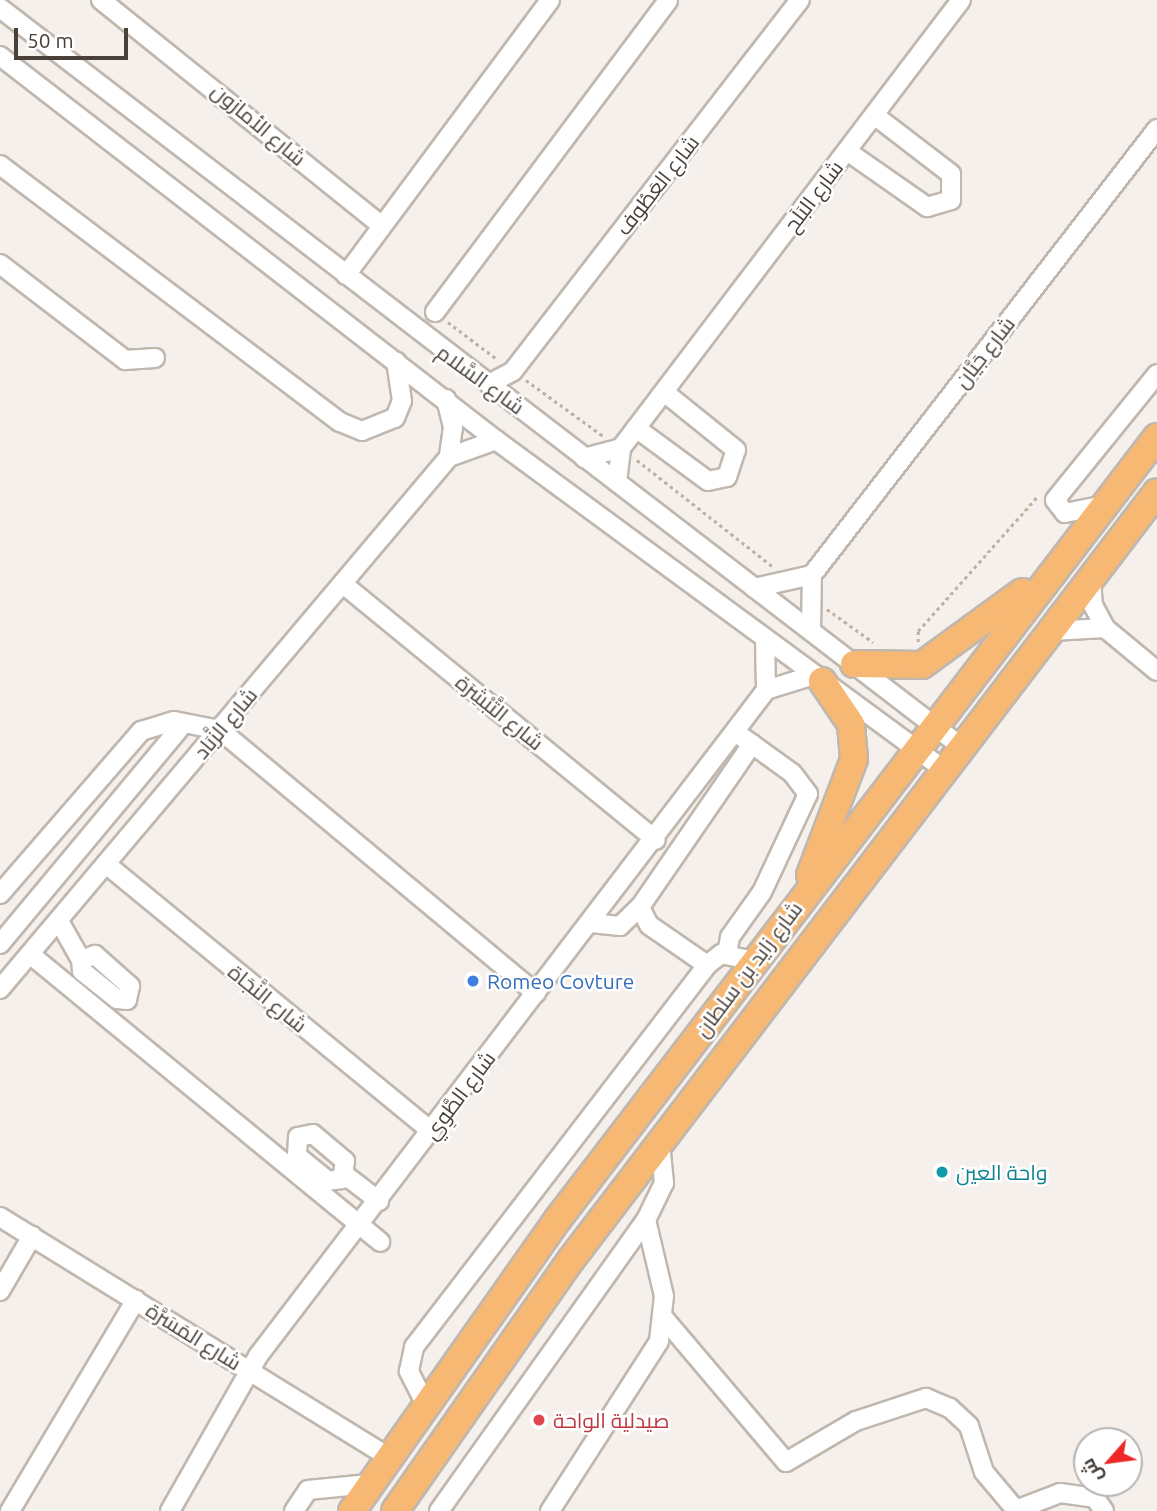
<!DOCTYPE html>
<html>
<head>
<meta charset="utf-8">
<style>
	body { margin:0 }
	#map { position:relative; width:1157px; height:1511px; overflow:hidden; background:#f5f0eb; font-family:Ubuntu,Cairo,sans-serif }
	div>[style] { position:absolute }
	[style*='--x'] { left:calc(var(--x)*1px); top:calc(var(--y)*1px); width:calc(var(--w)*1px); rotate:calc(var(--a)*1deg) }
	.path>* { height:2.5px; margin-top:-1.25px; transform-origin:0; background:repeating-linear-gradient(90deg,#c1b0a0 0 3.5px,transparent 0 7px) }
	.roads { filter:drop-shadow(2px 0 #c0b7ae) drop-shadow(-2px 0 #c0b7ae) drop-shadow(0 2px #c0b7ae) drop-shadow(0 -2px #c0b7ae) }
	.minor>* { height:18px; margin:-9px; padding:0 9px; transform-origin:9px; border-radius:9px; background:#fff }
	.highway>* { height:26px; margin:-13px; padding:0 13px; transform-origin:13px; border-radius:13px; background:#f7b874 }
	.dots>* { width:19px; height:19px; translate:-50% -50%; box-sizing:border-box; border:4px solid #fff; border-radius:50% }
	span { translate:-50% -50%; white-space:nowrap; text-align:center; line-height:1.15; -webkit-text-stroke:5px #fff; paint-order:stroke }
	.street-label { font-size:21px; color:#494039 }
	.shop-label { font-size:21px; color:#366cbe }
	.left { translate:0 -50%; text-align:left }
	.culture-label { font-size:21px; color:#0d838f }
	.health-label { font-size:21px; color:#be3a42 }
	.north { position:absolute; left:1073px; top:1427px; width:70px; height:70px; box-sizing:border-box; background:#fff; border:2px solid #b6b3b0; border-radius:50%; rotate:242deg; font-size:19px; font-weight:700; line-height:28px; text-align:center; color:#494039 }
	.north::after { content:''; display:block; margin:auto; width:24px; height:32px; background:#ef2827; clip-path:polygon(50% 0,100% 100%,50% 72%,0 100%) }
	.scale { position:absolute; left:14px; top:28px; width:114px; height:32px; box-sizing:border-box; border:4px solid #494039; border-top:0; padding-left:9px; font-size:21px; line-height:24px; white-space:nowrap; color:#494039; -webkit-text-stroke:5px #fff; paint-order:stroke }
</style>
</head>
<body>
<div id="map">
	<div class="path">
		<i style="--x:448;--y:322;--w:63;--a:37.2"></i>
		<i style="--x:526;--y:380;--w:95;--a:36"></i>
		<i style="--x:637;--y:460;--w:172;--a:38.1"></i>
		<i style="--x:827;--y:609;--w:57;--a:35.7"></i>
		<i style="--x:918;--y:642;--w:11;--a:-90"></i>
		<i style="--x:918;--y:631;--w:181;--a:-48.4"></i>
	</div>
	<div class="roads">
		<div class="minor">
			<i style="--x:101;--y:0;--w:359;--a:38.8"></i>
			<i style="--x:0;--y:8;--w:1214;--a:37.54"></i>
			<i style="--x:0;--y:56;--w:627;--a:37.75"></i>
			<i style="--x:496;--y:440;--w:559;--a:36.34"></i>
			<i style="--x:847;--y:151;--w:98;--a:35"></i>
			<i style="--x:927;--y:207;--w:25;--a:-16"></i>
			<i style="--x:951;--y:200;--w:26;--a:-90"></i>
			<i style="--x:951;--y:174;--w:97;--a:-142.5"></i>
			<i style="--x:0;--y:165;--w:426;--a:37.1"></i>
			<i style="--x:340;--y:422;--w:24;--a:22"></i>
			<i style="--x:362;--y:431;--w:35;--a:-22"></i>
			<i style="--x:395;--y:418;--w:18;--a:-68"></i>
			<i style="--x:402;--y:401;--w:40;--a:-98.5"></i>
			<i style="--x:0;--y:264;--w:158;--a:37.5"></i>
			<i style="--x:125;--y:360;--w:30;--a:-4"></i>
			<i style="--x:346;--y:275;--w:342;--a:-53.4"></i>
			<i style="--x:435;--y:312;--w:389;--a:-53.2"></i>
			<i style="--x:489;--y:384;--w:27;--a:-28"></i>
			<i style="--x:513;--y:371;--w:469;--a:-52.3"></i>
			<i style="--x:446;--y:399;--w:29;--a:76"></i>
			<i style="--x:453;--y:427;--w:30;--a:98"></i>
			<i style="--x:636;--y:428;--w:89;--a:36.4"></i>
			<i style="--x:708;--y:481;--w:19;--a:-12"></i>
			<i style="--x:727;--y:477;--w:28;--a:-72"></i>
			<i style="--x:736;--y:450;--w:92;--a:-141.1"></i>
			<i style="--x:584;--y:458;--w:38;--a:-15"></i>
			<i style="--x:617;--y:482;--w:34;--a:-83"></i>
			<i style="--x:621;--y:448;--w:562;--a:-52.8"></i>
			<i style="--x:1105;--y:505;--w:41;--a:168.7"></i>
			<i style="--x:1065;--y:513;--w:16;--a:-128"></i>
			<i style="--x:1055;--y:500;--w:162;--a:-51"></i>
			<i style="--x:1091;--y:579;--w:26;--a:86"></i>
			<i style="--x:1093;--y:605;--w:26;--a:62"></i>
			<i style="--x:1105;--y:628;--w:67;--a:39.6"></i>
			<i style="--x:343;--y:584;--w:404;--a:39.3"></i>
			<i style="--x:754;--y:588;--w:59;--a:-12.6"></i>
			<i style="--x:811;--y:630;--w:55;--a:-89"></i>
			<i style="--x:812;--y:575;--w:564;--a:-52.28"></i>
			<i style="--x:1052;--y:631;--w:53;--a:-3.2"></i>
			<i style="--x:766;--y:690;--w:50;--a:-17.4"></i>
			<i style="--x:106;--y:864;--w:421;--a:39.4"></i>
			<i style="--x:0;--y:894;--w:216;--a:-49.1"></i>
			<i style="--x:141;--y:731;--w:34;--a:-17"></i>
			<i style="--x:174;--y:721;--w:47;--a:11.1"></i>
			<i style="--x:220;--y:730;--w:411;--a:39.8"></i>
			<i style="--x:59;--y:921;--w:45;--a:60.6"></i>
			<i style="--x:591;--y:923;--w:29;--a:6"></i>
			<i style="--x:620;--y:926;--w:28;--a:-44"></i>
			<i style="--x:0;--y:944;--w:286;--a:-50.2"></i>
			<i style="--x:727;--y:954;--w:17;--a:-80"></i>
			<i style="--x:730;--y:937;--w:55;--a:-54.6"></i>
			<i style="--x:762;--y:892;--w:108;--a:-64.9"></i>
			<i style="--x:808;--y:794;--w:26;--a:-127"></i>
			<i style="--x:792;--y:773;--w:62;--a:-144.2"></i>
			<i style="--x:31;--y:955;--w:452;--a:39.4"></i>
			<i style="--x:95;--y:955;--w:47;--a:41.5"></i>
			<i style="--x:130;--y:986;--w:14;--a:102"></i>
			<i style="--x:127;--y:1000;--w:10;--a:-174"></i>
			<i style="--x:117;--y:999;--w:45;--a:-141.3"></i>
			<i style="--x:82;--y:971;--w:11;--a:-95"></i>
			<i style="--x:81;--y:960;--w:15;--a:-20"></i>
			<i style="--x:707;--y:965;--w:70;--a:-145.4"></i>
			<i style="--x:649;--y:925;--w:20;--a:-117"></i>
			<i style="--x:640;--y:907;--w:198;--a:-55.5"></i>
			<i style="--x:0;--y:989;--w:696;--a:-49.84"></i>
			<i style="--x:449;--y:457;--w:50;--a:-19.9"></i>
			<i style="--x:313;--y:1134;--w:42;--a:40.2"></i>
			<i style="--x:345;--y:1161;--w:18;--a:99"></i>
			<i style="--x:342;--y:1179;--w:14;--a:172"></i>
			<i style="--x:328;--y:1181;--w:40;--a:-141"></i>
			<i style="--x:297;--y:1156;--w:19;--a:-87"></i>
			<i style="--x:298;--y:1137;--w:15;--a:-11"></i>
			<i style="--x:345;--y:1175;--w:43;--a:37.4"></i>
			<i style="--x:0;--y:1217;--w:456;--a:31.7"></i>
			<i style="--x:0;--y:1291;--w:64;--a:-59.8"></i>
			<i style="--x:663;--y:1317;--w:190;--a:49.7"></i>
			<i style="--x:786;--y:1462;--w:81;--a:-30.4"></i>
			<i style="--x:856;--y:1421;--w:74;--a:-18.2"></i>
			<i style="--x:926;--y:1398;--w:26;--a:23"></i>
			<i style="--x:950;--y:1408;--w:26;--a:43"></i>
			<i style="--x:969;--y:1426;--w:48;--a:71.9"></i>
			<i style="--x:984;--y:1472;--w:50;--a:49.9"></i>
			<i style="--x:1016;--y:1510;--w:47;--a:-21.1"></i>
			<i style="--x:1060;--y:1493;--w:35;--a:8"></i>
			<i style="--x:1095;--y:1498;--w:16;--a:55"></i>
			<i style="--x:425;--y:1403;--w:36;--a:-117"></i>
			<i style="--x:409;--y:1371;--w:25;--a:-78"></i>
			<i style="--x:414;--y:1347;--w:481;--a:-52.5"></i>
			<i style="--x:707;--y:965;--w:18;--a:-38"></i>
			<i style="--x:721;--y:954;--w:35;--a:12"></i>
			<i style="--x:10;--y:1511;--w:246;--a:-59.2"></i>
			<i style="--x:170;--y:1511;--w:178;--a:-60.4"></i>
			<i style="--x:258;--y:1356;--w:838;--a:-52.66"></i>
			<i style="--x:766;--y:690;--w:50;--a:-91.1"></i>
			<i style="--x:294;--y:1511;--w:25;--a:-56"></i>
			<i style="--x:308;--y:1490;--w:61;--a:-5.6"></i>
			<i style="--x:439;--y:1511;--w:357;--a:-54.6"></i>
			<i style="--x:550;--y:1511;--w:202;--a:-57.3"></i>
			<i style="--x:659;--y:1341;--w:45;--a:-83.7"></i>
			<i style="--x:664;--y:1296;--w:78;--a:-103.3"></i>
			<i style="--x:646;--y:1220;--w:41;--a:-64.1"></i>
			<i style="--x:664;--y:1183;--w:40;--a:-95.7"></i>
		</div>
		<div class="highway">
			<i style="--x:854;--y:664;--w:68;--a:0.8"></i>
			<i style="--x:922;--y:665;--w:124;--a:-36.1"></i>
			<i style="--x:810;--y:875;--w:124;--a:-69.2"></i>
			<i style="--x:854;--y:759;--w:35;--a:-95"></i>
			<i style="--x:851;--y:724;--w:52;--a:-124"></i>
			<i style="--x:352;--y:1511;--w:357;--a:-54.8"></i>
			<i style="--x:558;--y:1219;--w:985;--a:-52.55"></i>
			<i style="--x:395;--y:1511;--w:305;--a:-55"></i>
			<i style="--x:570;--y:1261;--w:967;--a:-52.64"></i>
		</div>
	</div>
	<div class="dots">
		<i style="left:473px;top:981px;background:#3f7fe0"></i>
		<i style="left:942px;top:1172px;background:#0f9aa8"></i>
		<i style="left:539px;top:1420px;background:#e0444e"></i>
	</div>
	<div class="street-label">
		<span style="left:259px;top:124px;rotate:40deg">شارع الأمازون</span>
		<span style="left:657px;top:185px;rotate:-52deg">شارع العَطُوف</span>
		<span style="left:813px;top:196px;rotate:-53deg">شارع البَلَح</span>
		<span style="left:984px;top:352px;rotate:-52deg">شارع جَيَّان</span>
		<span style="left:481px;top:379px;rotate:36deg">شارع السَّلام</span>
		<span style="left:500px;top:712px;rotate:39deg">شارع التَّبْشِرَة</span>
		<span style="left:225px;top:723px;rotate:-50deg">شارع الزَّبَاد</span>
		<span style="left:748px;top:969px;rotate:-53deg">شارع زايد بن سلطان</span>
		<span style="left:268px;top:998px;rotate:39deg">شارع النَّجَاة</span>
		<span style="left:459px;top:1095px;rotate:-53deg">شارع الطَّوِي</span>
		<span style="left:194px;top:1336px;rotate:32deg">شارع المَسَرَّة</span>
	</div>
	<div class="shop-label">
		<span class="left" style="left:487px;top:981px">Romeo Covture</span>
	</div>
	<div class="culture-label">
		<span class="left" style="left:956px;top:1172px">واحة العين</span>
	</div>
	<div class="health-label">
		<span class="left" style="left:553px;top:1420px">صيدلية الواحة</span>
	</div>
	<div class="north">ش</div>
	<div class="scale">50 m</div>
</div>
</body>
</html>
